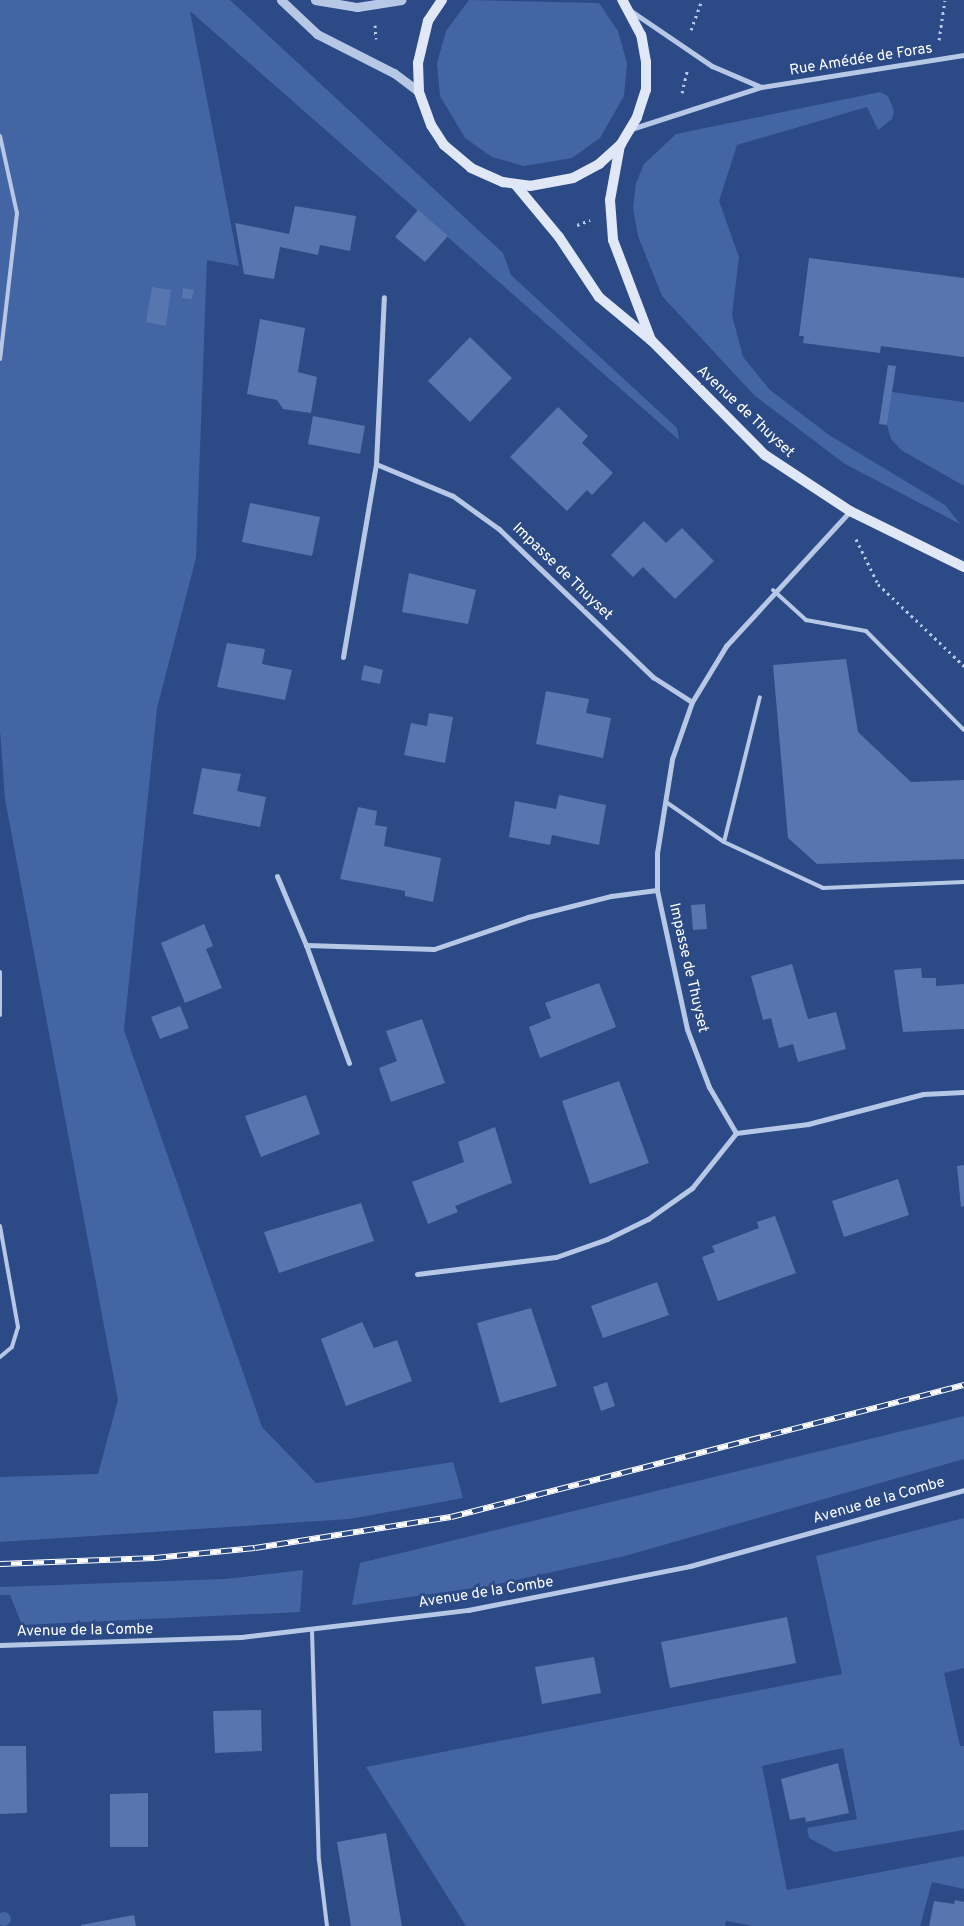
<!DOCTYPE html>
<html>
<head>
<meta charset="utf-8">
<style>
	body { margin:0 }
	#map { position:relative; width:964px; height:1926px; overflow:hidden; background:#2b4a86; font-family:Overpass,sans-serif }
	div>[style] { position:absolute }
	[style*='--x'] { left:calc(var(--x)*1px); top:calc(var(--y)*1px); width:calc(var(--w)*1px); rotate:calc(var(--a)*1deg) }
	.green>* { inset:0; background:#4365a4 }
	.round { border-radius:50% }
	.building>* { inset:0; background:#5776af }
	.path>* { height:3px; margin-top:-1.5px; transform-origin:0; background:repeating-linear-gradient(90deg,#b7c8e7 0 2.5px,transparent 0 6.5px) }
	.service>* { height:4px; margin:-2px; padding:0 2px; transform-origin:2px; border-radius:2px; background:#b7c8e7 }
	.minor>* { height:5px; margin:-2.5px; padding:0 2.5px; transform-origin:2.5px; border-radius:2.5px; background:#b7c8e7 }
	.tertiary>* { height:9px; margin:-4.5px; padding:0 4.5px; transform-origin:4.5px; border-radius:4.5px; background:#b7c8e7 }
	.secondary>* { height:10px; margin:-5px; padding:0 5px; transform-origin:5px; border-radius:5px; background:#e0e8f7 }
	.rail>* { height:5.5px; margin-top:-2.75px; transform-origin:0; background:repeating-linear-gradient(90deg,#2b4a86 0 11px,#fff 0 22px); box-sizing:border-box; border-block:1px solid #fff }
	span { translate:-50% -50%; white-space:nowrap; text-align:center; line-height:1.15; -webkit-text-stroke:5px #2b4a86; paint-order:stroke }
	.street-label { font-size:15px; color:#fff }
</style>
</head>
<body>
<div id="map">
	<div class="green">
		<i style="clip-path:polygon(0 0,230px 0,503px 253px,511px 275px,677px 428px,679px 440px,190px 11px,239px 266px,207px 260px,196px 558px,157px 708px,124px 1030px,262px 1427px,316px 1483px,453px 1462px,463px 1498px,350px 1519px,0 1542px,0 1477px,98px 1474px,118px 1400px,5px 799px,0 730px)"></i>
		<i style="clip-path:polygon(469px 0,599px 3px,618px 31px,627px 63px,624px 96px,600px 138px,572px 158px,524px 166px,492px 157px,465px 138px,440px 96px,437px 63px,446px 31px)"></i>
		<i style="clip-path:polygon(880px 92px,888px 96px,894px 111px,892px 119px,878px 130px,867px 107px,737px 145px,719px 201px,739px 257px,732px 315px,743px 357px,770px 390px,829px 435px,945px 505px,960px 524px,845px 464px,755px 396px,662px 296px,638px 236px,633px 208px,636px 183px,644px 164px,676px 134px)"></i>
		<i style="clip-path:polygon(892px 392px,964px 402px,964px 486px,901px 450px,891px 439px,887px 425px)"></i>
		<i style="clip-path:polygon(964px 1416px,964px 1459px,625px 1556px,489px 1586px,352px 1605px,360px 1563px)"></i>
		<i style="clip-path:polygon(964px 1518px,964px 1668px,944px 1673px,960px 1746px,964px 1746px,964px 1830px,835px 1852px,809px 1838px,807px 1828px,857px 1819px,843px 1748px,762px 1766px,787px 1890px,964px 1856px,964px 1889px,932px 1882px,920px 1926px,753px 1926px,726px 1921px,725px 1926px,466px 1926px,366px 1767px,842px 1674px,816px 1556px)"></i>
		<i style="clip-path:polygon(303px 1570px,300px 1612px,22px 1625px,10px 1595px,0 1595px,0 1587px,226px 1579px)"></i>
		<i class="round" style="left:-3px;top:1912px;width:14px;height:14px"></i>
	</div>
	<div class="building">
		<i style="clip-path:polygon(295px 206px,356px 216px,350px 251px,320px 245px,318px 255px,280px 247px,274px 279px,244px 274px,235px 223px,289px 234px)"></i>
		<i style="clip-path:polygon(418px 210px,448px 236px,425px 262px,395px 237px)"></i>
		<i style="clip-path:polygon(809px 258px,964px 278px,964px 357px,881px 346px,880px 353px,803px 343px,804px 336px,799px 336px)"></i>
		<i style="clip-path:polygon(152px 287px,171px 290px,166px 326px,146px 322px)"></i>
		<i style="clip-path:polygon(183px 288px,194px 290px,192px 299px,182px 298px)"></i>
		<i style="clip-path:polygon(260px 319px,305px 328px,298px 372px,317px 377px,311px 413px,283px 409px,277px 400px,247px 394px)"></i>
		<i style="clip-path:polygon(470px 337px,512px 378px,470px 422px,428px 381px)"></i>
		<i style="clip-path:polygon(888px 365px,896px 366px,887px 425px,879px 424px)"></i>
		<i style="clip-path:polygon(558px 407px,588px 436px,582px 443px,613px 473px,592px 495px,587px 490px,567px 511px,510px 457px)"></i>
		<i style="clip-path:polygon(313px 416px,365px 426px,360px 454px,308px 444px)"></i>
		<i style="clip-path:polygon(250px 503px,320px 517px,312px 556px,242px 542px)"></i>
		<i style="clip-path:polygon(644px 521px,666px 543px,682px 528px,714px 561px,675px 599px,643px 567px,633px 577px,611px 555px)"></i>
		<i style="clip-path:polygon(409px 573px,476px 590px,468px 624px,402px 612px)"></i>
		<i style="clip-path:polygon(227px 643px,265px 649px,262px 664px,292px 670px,285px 700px,217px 687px)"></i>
		<i style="clip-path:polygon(846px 659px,858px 732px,911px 782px,964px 780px,964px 859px,817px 864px,788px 838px,773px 665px)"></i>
		<i style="clip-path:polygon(364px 665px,383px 670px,380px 684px,361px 680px)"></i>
		<i style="clip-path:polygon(546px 691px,589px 699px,586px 713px,611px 718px,603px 758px,536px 744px)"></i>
		<i style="clip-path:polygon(429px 713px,453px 717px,445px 763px,404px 755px,411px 723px,427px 726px)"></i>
		<i style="clip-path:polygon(202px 768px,241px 774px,237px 791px,266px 797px,260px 827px,193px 814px)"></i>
		<i style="clip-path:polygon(559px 795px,606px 805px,599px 845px,552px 835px,550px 845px,509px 837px,515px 801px,556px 809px)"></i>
		<i style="clip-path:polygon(358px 807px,377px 811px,375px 825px,387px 827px,384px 846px,441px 858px,433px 902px,405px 896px,405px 891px,340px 879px)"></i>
		<i style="clip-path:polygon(705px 904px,707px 929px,693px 930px,691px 905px)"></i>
		<i style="clip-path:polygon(204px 924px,213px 946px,206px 949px,222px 988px,185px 1003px,161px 943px)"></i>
		<i style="clip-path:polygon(792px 964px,808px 1019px,836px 1012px,846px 1049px,798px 1062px,793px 1044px,779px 1048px,771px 1018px,763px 1020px,751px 976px)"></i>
		<i style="clip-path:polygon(921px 968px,922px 978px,936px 978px,936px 986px,964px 984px,964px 1029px,903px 1032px,894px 970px)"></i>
		<i style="clip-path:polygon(599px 983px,616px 1027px,540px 1058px,529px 1027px,551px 1018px,545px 1003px)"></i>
		<i style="clip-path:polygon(180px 1006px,189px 1028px,160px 1039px,151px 1017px)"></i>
		<i style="clip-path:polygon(422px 1019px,445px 1083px,391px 1102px,379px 1068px,397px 1061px,386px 1031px)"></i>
		<i style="clip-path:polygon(619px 1081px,649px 1163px,590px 1184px,562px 1101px)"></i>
		<i style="clip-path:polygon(306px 1095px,320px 1134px,261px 1157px,245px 1116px)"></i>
		<i style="clip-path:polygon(495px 1127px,512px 1183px,455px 1206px,458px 1212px,428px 1224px,412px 1182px,464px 1162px,458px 1142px)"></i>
		<i style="clip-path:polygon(964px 1165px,964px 1206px,961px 1207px,957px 1166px)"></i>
		<i style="clip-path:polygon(898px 1179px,909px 1215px,844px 1237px,832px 1201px)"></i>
		<i style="clip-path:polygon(361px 1203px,374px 1241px,279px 1273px,264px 1232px)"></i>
		<i style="clip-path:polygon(775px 1216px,796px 1273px,718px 1301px,702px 1257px,715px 1252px,712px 1246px,759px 1228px,757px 1222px)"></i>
		<i style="clip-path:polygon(657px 1282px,669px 1315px,603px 1338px,591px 1306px)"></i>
		<i style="clip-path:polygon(531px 1308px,557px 1386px,500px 1403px,477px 1323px)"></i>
		<i style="clip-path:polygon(362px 1322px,374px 1348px,397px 1340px,412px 1381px,346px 1406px,321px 1339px)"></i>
		<i style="clip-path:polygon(607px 1382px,615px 1406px,601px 1411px,593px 1387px)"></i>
		<i style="clip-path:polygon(787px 1617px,796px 1663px,670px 1688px,661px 1642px)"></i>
		<i style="clip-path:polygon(594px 1657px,601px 1693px,542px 1704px,535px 1667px)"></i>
		<i style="clip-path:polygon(261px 1710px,262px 1751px,215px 1753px,213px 1711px)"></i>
		<i style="clip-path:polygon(0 1746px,26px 1746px,27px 1813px,0 1814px)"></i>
		<i style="clip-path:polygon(838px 1763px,849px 1813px,806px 1822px,805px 1817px,790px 1820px,781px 1779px)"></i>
		<i style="clip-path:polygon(148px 1793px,148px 1847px,110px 1847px,110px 1794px)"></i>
		<i style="clip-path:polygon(386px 1833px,402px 1926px,351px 1926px,337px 1842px)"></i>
		<i style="clip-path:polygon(955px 1900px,964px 1902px,964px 1926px,929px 1926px,934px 1901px,954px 1904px)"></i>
		<i style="clip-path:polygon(134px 1915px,136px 1926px,81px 1926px,81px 1925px)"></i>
	</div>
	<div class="path">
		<i style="--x:375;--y:25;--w:14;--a:86"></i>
		<i style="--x:691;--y:30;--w:32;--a:-70"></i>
		<i style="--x:939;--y:40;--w:40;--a:-81.5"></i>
		<i style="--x:682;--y:93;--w:23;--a:-77"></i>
		<i style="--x:577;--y:225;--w:14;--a:-21"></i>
		<i style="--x:856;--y:539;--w:50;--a:63.9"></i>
		<i style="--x:878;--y:584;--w:119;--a:43.6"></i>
	</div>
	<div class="service">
		<i style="--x:0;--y:136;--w:79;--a:77.6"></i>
		<i style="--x:17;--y:213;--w:147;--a:96.6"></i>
		<i style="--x:773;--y:590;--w:45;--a:42.3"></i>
		<i style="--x:806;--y:620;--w:61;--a:10.4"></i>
		<i style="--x:866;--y:631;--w:139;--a:45.3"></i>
		<i style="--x:666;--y:802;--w:70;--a:34.6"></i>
		<i style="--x:724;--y:842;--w:109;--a:24.9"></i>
		<i style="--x:823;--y:888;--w:141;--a:-2.4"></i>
		<i style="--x:724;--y:842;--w:149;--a:-76.1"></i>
		<i style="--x:0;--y:972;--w:43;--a:90"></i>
		<i style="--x:0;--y:1226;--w:103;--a:79.9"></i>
		<i style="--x:18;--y:1327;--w:21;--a:107"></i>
		<i style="--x:12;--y:1347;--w:16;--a:140"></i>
		<i style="--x:312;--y:1630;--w:230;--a:88.3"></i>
		<i style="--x:319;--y:1860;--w:66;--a:83.1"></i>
	</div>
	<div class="minor">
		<i style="--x:631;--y:11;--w:98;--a:34.2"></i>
		<i style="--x:712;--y:66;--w:53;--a:23.2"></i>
		<i style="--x:631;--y:129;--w:137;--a:-17.9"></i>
		<i style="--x:761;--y:87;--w:206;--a:-9"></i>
		<i style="--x:376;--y:464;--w:167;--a:-87.3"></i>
		<i style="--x:343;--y:657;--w:196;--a:-80.3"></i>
		<i style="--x:376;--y:464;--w:83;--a:22.6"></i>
		<i style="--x:453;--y:496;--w:57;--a:35.7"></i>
		<i style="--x:499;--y:529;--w:214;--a:43.9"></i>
		<i style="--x:653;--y:677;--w:46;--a:32.7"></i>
		<i style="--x:277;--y:876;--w:75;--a:67.2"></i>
		<i style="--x:349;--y:1063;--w:126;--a:-110"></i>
		<i style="--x:306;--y:945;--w:128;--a:1.8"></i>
		<i style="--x:434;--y:949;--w:99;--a:-18.8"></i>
		<i style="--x:528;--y:917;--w:86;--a:-14.2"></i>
		<i style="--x:611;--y:896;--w:46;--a:-7.4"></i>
		<i style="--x:736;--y:1133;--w:53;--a:-120.4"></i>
		<i style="--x:709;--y:1087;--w:62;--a:-110.8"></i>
		<i style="--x:687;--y:1029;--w:142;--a:-102.2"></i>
		<i style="--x:657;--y:890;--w:37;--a:-90"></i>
		<i style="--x:657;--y:853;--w:95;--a:-80.9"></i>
		<i style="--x:672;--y:759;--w:60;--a:-70.7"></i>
		<i style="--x:692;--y:702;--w:66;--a:-58.7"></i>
		<i style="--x:726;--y:646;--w:183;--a:-47.4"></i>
		<i style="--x:417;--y:1274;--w:140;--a:-7"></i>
		<i style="--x:556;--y:1257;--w:54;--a:-19.4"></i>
		<i style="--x:607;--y:1239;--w:46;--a:-26"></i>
		<i style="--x:648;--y:1219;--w:54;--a:-35.2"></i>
		<i style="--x:692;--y:1188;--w:70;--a:-51.3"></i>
		<i style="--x:736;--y:1133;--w:73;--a:-7.1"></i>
		<i style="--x:808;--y:1124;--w:119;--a:-14.6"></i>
		<i style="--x:923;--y:1094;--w:41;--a:-2.8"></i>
		<i style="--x:0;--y:1645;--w:241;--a:-1.9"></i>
		<i style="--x:241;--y:1637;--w:229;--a:-6.8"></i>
		<i style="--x:468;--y:1610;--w:226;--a:-11.2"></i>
		<i style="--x:690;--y:1566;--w:284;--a:-15.5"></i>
	</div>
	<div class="tertiary">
		<i style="--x:281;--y:0;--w:50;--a:43.4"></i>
		<i style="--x:317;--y:34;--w:86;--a:26.9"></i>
		<i style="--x:394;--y:73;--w:31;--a:37"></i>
		<i style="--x:315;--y:0;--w:43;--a:9.5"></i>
		<i style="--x:357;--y:7;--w:45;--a:-9"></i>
	</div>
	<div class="secondary">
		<i style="--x:442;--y:0;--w:25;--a:124"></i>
		<i style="--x:428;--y:21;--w:43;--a:103.4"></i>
		<i style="--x:418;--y:63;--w:29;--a:88"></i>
		<i style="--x:419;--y:92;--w:35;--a:70"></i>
		<i style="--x:431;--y:125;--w:24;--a:57"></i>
		<i style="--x:444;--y:145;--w:35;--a:40"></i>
		<i style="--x:471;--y:168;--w:35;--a:24"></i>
		<i style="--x:503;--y:182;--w:27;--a:8"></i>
		<i style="--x:530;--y:186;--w:44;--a:-10.5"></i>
		<i style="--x:573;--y:178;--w:30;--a:-28"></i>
		<i style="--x:599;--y:164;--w:30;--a:-42"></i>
		<i style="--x:621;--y:144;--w:31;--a:-59"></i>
		<i style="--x:637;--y:117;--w:28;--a:-72"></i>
		<i style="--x:646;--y:90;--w:28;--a:-90"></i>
		<i style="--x:646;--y:62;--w:27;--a:-100"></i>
		<i style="--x:641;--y:35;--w:40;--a:-118"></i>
		<i style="--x:620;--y:145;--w:56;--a:100.3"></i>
		<i style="--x:610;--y:200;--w:40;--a:85.7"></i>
		<i style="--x:613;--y:240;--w:107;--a:69.2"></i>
		<i style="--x:515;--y:184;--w:69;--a:50.3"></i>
		<i style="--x:559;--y:237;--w:72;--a:56.3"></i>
		<i style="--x:599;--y:297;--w:69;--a:39.7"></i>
		<i style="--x:652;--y:341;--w:161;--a:45.3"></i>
		<i style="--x:765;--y:455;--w:102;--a:33.4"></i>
		<i style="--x:850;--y:511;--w:127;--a:26.2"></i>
	</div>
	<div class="rail">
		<i style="--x:0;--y:1564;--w:155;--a:-2.2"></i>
		<i style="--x:155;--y:1558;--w:100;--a:-5.7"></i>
		<i style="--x:255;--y:1548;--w:198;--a:-9"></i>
		<i style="--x:451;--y:1517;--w:530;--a:-14.43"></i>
	</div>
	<div class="street-label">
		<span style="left:861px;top:60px;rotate:-9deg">Rue Amédée de Foras</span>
		<span style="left:745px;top:412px;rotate:43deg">Avenue de Thuyset</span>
		<span style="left:562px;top:572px;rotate:44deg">Impasse de Thuyset</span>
		<span style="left:688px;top:968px;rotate:77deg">Impasse de Thuyset</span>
		<span style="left:879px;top:1501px;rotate:-16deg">Avenue de la Combe</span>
		<span style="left:486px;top:1593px;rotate:-9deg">Avenue de la Combe</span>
		<span style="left:85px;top:1631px;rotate:-1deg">Avenue de la Combe</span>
	</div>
</div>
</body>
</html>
